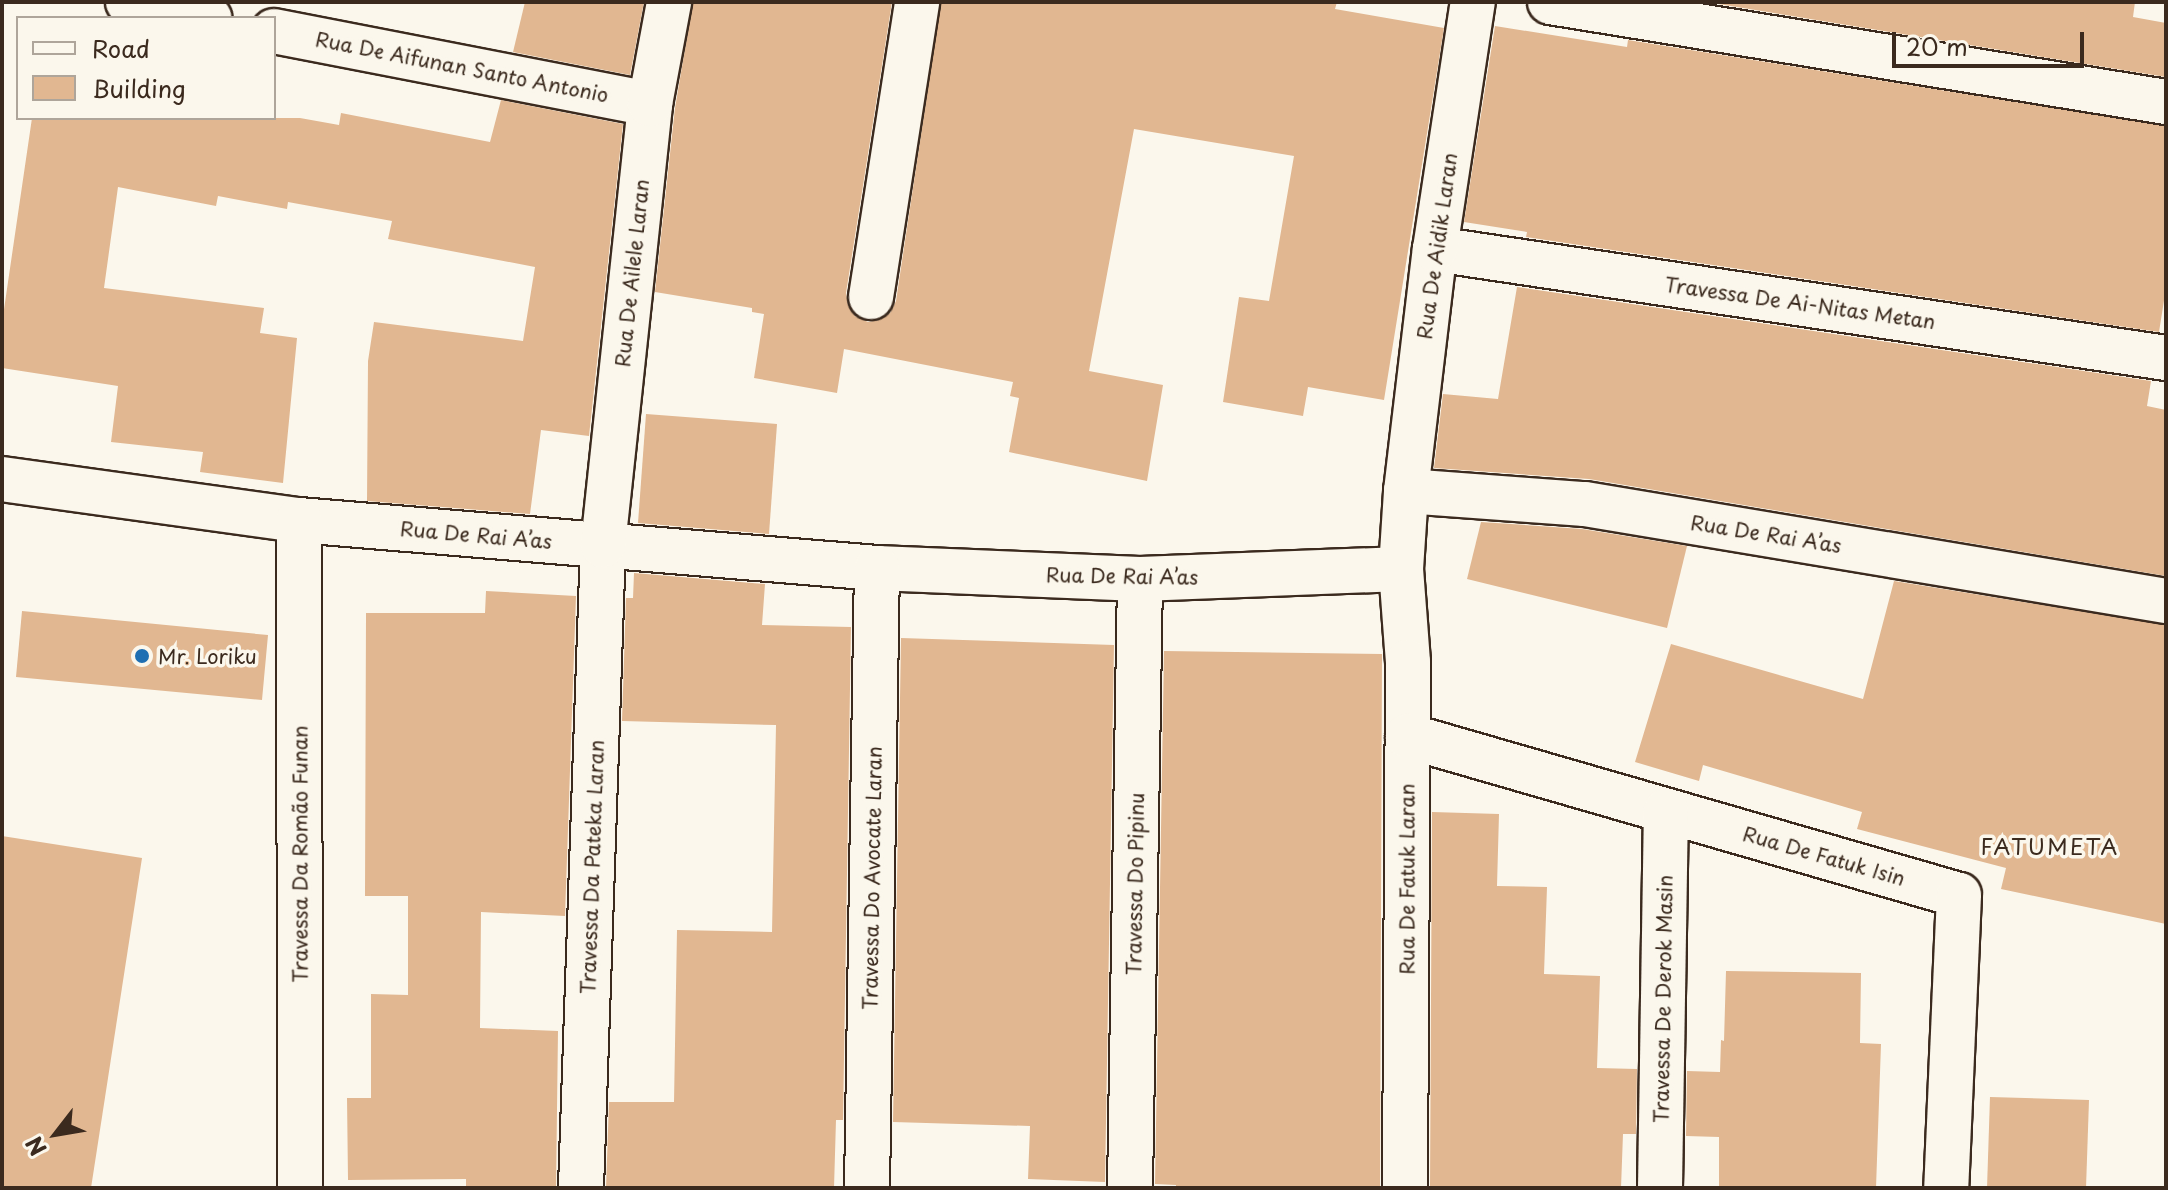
<!DOCTYPE html>
<html>
<head>
<meta charset="utf-8">
<style>
	body { margin:0 }
	#map { position:relative; width:2168px; height:1190px; overflow:hidden; background:#fbf7ec; font-family:"Playpen Sans",sans-serif }
	div>[style] { position:absolute }
	[style*='--x'] { left:calc(var(--x)*1px); top:calc(var(--y)*1px); width:calc(var(--w)*1px); rotate:calc(var(--a)*1deg) }
	.building>* { inset:0; background:#e1b791 }
	.roads { filter:drop-shadow(2px 0 #3b2a1e) drop-shadow(-2px 0 #3b2a1e) drop-shadow(0 2px #3b2a1e) drop-shadow(0 -2px #3b2a1e) }
	.minor>* { height:44px; margin:-22px; padding:0 22px; transform-origin:22px; border-radius:22px; background:#fbf7ec }
	.dots>* { width:22px; height:22px; translate:-50% -50%; box-sizing:border-box; border:4px solid #fbf7ec; border-radius:50% }
	span { translate:-50% -50%; white-space:nowrap; text-align:center; line-height:1.15; -webkit-text-stroke:7px #fbf7ec; paint-order:stroke }
	.street-label { font-size:20px; color:#3b2a1e }
	.poi-label { font-size:20px; color:#3b2a1e }
	.left { translate:0 -50%; text-align:left }
	.neighbourhood-label { font-size:22px; color:#3b2a1e; letter-spacing:2px }
	.frame { position:absolute; inset:0; border:4px solid #3b2a1e; pointer-events:none }
	.legend { position:absolute; left:16px; top:16px; width:260px; height:104px; box-sizing:border-box; background:#fbf7ec; border:2px solid #aea59a; margin:0; padding:10px 14px; list-style:none; font-size:24px; color:#3b2a1e }
	.legend li { display:flex; align-items:center; gap:16px; height:40px }
	.legend b { width:40px; border:2px solid #aea59a }
	.north { position:absolute; left:16px; top:1094px; width:80px; height:80px; -webkit-text-stroke:6px #fbf7ec; paint-order:stroke; rotate:239deg; font-size:22px; font-weight:700; line-height:32px; text-align:center; color:#3b2a1e }
	.north::after { content:''; display:block; margin:auto; width:28px; height:36px; background:#3b2a1e; clip-path:polygon(50% 0,100% 100%,50% 72%,0 100%) }
	.scale { position:absolute; left:1892px; top:32px; width:192px; height:36px; box-sizing:border-box; border:4px solid #3b2a1e; border-top:0; padding-left:10px; font-size:24px; line-height:28px; white-space:nowrap; color:#3b2a1e; -webkit-text-stroke:6px #fbf7ec; paint-order:stroke }
</style>
</head>
<body>
<div id="map">
	<div class="building">
		<i style="clip-path:polygon(525px 2px,644px 2px,630px 75px,513px 52px)"></i>
		<i style="clip-path:polygon(693px 2px,892px 2px,846px 293px,848px 305px,855px 316px,868px 322px,879px 320px,890px 313px,896px 301px,941px 2px,1337px 2px,1335px 9px,1444px 28px,1384px 400px,1308px 387px,1303px 416px,1223px 402px,1239px 297px,1269px 301px,1294px 156px,1134px 129px,1089px 371px,1163px 385px,1147px 481px,1009px 452px,1019px 398px,1010px 396px,1013px 382px,844px 349px,837px 393px,754px 378px,764px 314px,752px 312px,752px 308px,655px 292px,675px 108px)"></i>
		<i style="clip-path:polygon(1706px 2px,2135px 2px,2133px 17px,2166px 23px,2166px 77px)"></i>
		<i style="clip-path:polygon(1495px 26px,1627px 47px,1628px 40px,2166px 126px,2166px 288px,2159px 332px,1526px 237px,1527px 232px,1464px 222px)"></i>
		<i style="clip-path:polygon(501px 100px,623px 124px,589px 436px,541px 430px,530px 514px,367px 501px,368px 361px,374px 322px,523px 341px,535px 267px,388px 239px,392px 221px,288px 202px,287px 209px,218px 196px,216px 206px,118px 187px,104px 288px,264px 308px,260px 333px,297px 338px,283px 483px,200px 472px,203px 452px,111px 442px,118px 386px,2px 368px,2px 323px,32px 118px,300px 118px,339px 125px,341px 113px,490px 142px)"></i>
		<i style="clip-path:polygon(1517px 287px,2151px 381px,2147px 406px,2166px 410px,2166px 576px,1589px 479px,1434px 468px,1443px 394px,1498px 399px)"></i>
		<i style="clip-path:polygon(646px 414px,777px 424px,769px 534px,638px 523px)"></i>
		<i style="clip-path:polygon(1481px 522px,1582px 529px,1687px 546px,1667px 628px,1467px 579px)"></i>
		<i style="clip-path:polygon(634px 573px,765px 584px,762px 625px,851px 627px,843px 1120px,836px 1120px,834px 1188px,606px 1188px,609px 1102px,674px 1102px,677px 930px,772px 932px,776px 725px,622px 721px,626px 598px,633px 598px)"></i>
		<i style="clip-path:polygon(1894px 581px,2166px 625px,2166px 924px,2001px 889px,2006px 868px,1857px 829px,1862px 812px,1703px 765px,1699px 781px,1635px 762px,1671px 644px,1863px 699px)"></i>
		<i style="clip-path:polygon(486px 591px,576px 596px,565px 916px,481px 912px,480px 1028px,558px 1031px,556px 1188px,466px 1188px,466px 1179px,348px 1180px,347px 1098px,371px 1098px,371px 994px,408px 995px,408px 896px,365px 896px,366px 613px,485px 613px)"></i>
		<i style="clip-path:polygon(22px 611px,268px 635px,262px 700px,16px 677px)"></i>
		<i style="clip-path:polygon(901px 638px,1114px 645px,1105px 1182px,1028px 1179px,1030px 1126px,893px 1122px)"></i>
		<i style="clip-path:polygon(1164px 651px,1382px 654px,1380px 1188px,1176px 1188px,1176px 1185px,1155px 1184px)"></i>
		<i style="clip-path:polygon(1432px 812px,1499px 814px,1497px 886px,1547px 887px,1544px 974px,1600px 976px,1597px 1068px,1637px 1069px,1636px 1134px,1623px 1134px,1621px 1188px,1430px 1188px)"></i>
		<i style="clip-path:polygon(2px 836px,142px 858px,91px 1188px,2px 1188px)"></i>
		<i style="clip-path:polygon(1726px 971px,1861px 973px,1860px 1043px,1881px 1044px,1876px 1188px,1719px 1188px,1719px 1137px,1686px 1136px,1687px 1071px,1720px 1072px,1721px 1040px,1724px 1041px)"></i>
		<i style="clip-path:polygon(1990px 1097px,2089px 1100px,2086px 1188px,1987px 1188px)"></i>
	</div>
	<div class="roads">
		<div class="minor">
			<i style="--x:128;--y:2;--w:83;--a:11.2"></i>
			<i style="--x:1550;--y:2;--w:624;--a:9.22"></i>
			<i style="--x:274;--y:31;--w:383;--a:11"></i>
			<i style="--x:1435;--y:249;--w:739;--a:8.48"></i>
			<i style="--x:871;--y:297;--w:299;--a:-81.1"></i>
			<i style="--x:2;--y:479;--w:300;--a:7.9"></i>
			<i style="--x:299;--y:520;--w:580;--a:4.75"></i>
			<i style="--x:877;--y:568;--w:263;--a:2.4"></i>
			<i style="--x:1140;--y:579;--w:261;--a:-2.2"></i>
			<i style="--x:1401;--y:569;--w:78;--a:-86.3"></i>
			<i style="--x:1406;--y:491;--w:179;--a:4.2"></i>
			<i style="--x:1585;--y:504;--w:589;--a:9.48"></i>
			<i style="--x:1406;--y:491;--w:244;--a:-83.2"></i>
			<i style="--x:1435;--y:249;--w:250;--a:-81.3"></i>
			<i style="--x:299;--y:520;--w:668;--a:89.91"></i>
			<i style="--x:1401;--y:569;--w:93;--a:85.7"></i>
			<i style="--x:1408;--y:662;--w:526;--a:90.33"></i>
			<i style="--x:1408;--y:736;--w:573;--a:16.1"></i>
			<i style="--x:1959;--y:895;--w:293;--a:92.5"></i>
			<i style="--x:581;--y:1188;--w:643;--a:-88.04"></i>
			<i style="--x:603;--y:545;--w:443;--a:-83.9"></i>
			<i style="--x:650;--y:104;--w:104;--a:-79.4"></i>
			<i style="--x:867;--y:1188;--w:620;--a:-89.08"></i>
			<i style="--x:1130;--y:1188;--w:609;--a:-89.06"></i>
			<i style="--x:1660;--y:1188;--w:377;--a:-89.1"></i>
		</div>
	</div>
	<div class="dots">
		<i style="left:142px;top:656px;background:#1f6fb2"></i>
	</div>
	<div class="street-label">
		<span style="left:462px;top:67px;rotate:11deg">Rua De Aifunan Santo Antonio</span>
		<span style="left:1437px;top:246px;rotate:-82deg">Rua De Aidik Laran</span>
		<span style="left:632px;top:273px;rotate:-84deg">Rua De Ailele Laran</span>
		<span style="left:1800px;top:303px;rotate:8deg">Travessa De Ai-Nitas Metan</span>
		<span style="left:1766px;top:534px;rotate:9deg">Rua De Rai A’as</span>
		<span style="left:476px;top:535px;rotate:5deg">Rua De Rai A’as</span>
		<span style="left:1122px;top:576px;rotate:1deg">Rua De Rai A’as</span>
		<span style="left:300px;top:854px;rotate:-90deg">Travessa Da Romão Funan</span>
		<span style="left:1824px;top:856px;rotate:16deg">Rua De Fatuk Isin</span>
		<span style="left:592px;top:867px;rotate:-88deg">Travessa Da Pateka Laran</span>
		<span style="left:872px;top:878px;rotate:-89deg">Travessa Do Avocate Laran</span>
		<span style="left:1407px;top:879px;rotate:-90deg">Rua De Fatuk Laran</span>
		<span style="left:1135px;top:884px;rotate:-89deg">Travessa Do Pipinu</span>
		<span style="left:1663px;top:999px;rotate:-89deg">Travessa De Derok Masin</span>
	</div>
	<div class="poi-label">
		<span class="left" style="left:158px;top:656px">Mr. Loriku</span>
	</div>
	<div class="neighbourhood-label">
		<span style="left:2050px;top:846px">FATUMETA</span>
	</div>
	<div class="frame"></div>
	<ul class="legend">
	<li><b style="height:10px;background:#fbf7ec"></b>Road</li>
	<li><b style="height:22px;background:#e1b791"></b>Building</li>
	</ul>
	<div class="north">N</div>
	<div class="scale">20 m</div>
</div>
</body>
</html>
